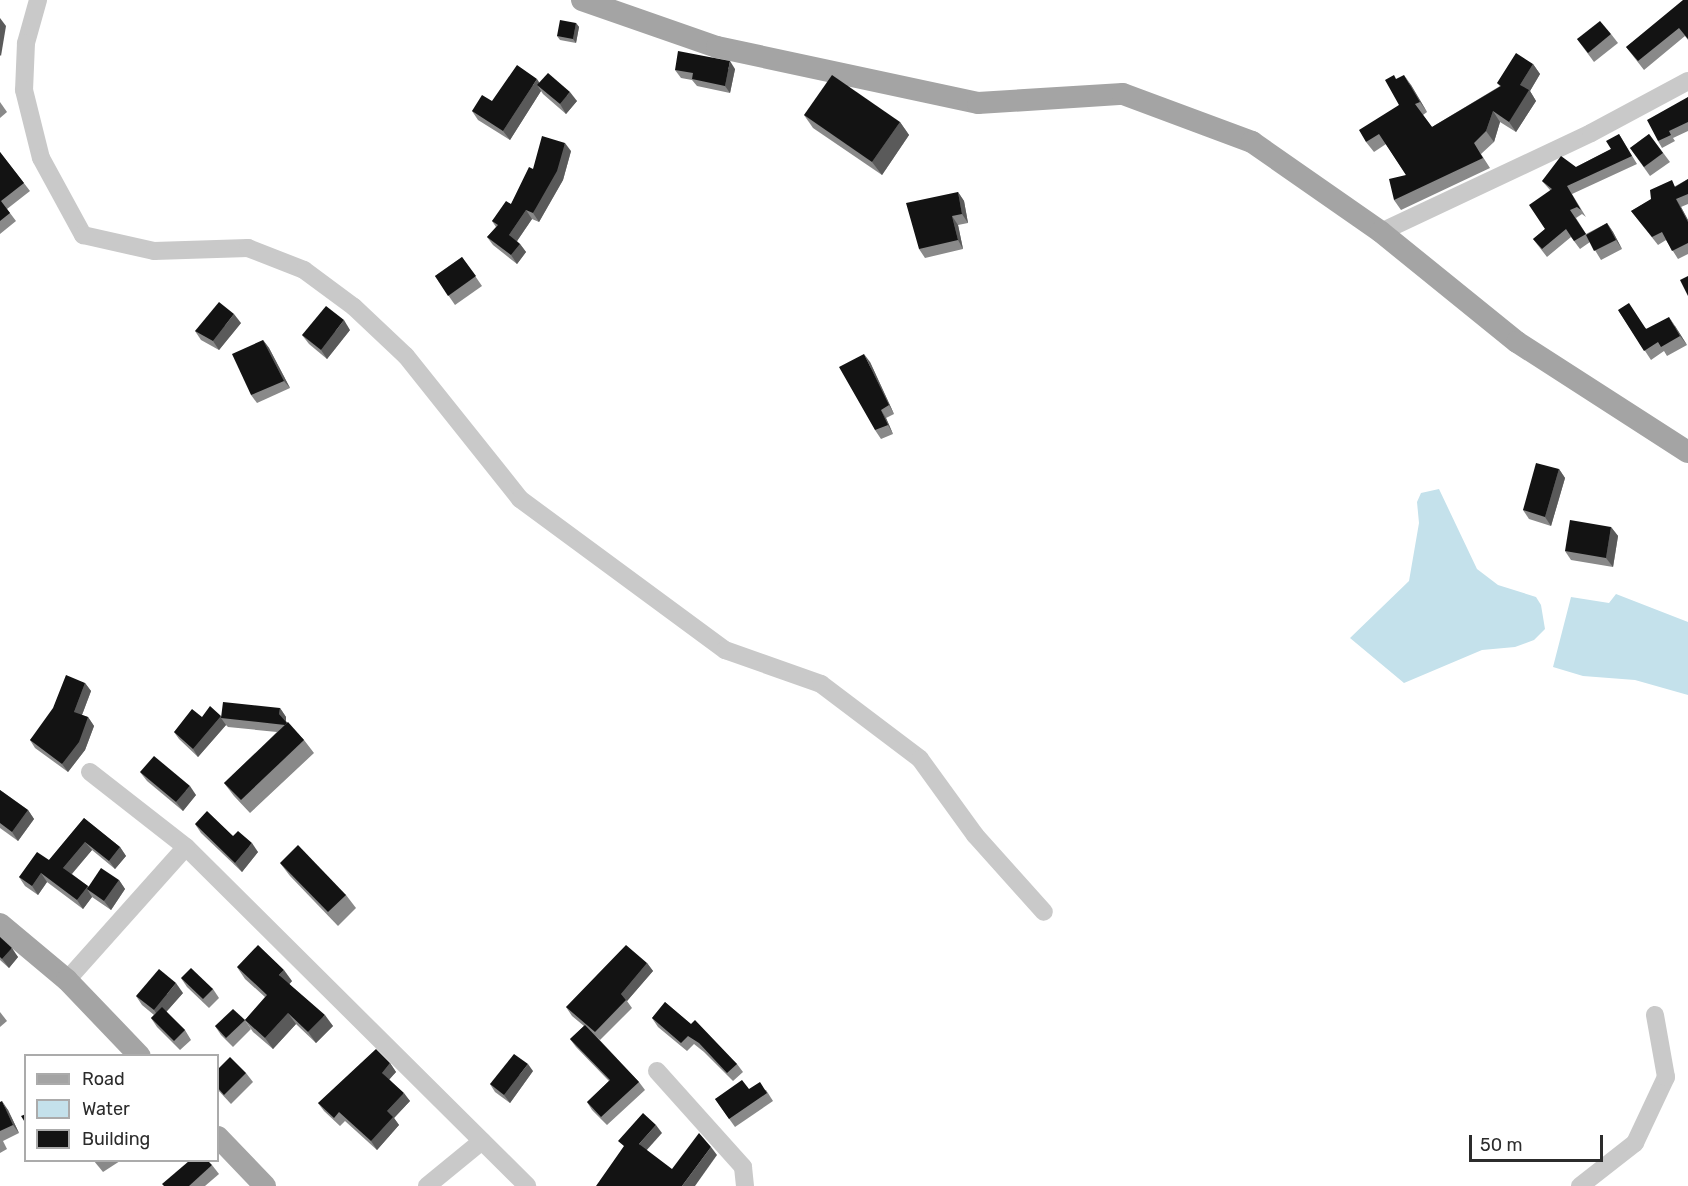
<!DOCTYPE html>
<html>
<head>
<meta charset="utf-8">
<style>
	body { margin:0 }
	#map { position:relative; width:1688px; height:1186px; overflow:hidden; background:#fff; font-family:Rubik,sans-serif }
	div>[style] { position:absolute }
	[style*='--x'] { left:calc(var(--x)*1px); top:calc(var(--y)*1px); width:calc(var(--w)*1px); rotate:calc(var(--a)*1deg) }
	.water>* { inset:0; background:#c4e1eb }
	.minor>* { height:18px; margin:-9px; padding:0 9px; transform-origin:9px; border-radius:9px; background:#c9c9c9 }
	.major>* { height:22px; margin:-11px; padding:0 11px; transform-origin:11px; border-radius:11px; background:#a4a4a4 }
	.wall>* { inset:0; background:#898989 }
	.shaded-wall>* { inset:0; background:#5a5a5a }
	.building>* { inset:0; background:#131313 }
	span { translate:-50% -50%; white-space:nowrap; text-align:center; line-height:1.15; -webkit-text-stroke:6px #fff; paint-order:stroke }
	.legend { position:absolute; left:24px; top:1054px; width:195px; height:108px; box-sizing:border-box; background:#fff; border:2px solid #ababab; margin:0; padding:8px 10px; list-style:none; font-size:18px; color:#2c2c2c }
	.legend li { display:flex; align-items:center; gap:12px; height:30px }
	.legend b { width:30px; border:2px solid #ababab }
	.scale { position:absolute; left:1469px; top:1135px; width:134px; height:27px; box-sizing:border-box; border:3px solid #2c2c2c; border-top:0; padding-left:8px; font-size:18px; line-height:21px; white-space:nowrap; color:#2c2c2c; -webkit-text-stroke:4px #fff; paint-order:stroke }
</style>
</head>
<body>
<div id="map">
	<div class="water">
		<i style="clip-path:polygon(1439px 489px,1477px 569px,1498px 585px,1536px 597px,1541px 605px,1545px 629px,1534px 640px,1515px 647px,1482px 650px,1404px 683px,1350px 638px,1409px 581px,1419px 523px,1417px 502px,1421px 493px)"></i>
		<i style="clip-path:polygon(1616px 594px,1688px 622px,1688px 695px,1635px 680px,1583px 676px,1553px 667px,1571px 597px,1609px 603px)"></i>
	</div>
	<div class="minor">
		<i style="--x:38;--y:0;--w:45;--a:105.6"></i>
		<i style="--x:26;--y:43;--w:47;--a:92.4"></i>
		<i style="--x:24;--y:90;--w:70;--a:76"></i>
		<i style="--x:41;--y:158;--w:88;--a:61.4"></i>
		<i style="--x:83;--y:235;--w:73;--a:12.7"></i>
		<i style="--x:154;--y:251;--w:94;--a:-1.8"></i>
		<i style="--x:248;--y:248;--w:60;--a:21.4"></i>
		<i style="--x:304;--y:270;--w:62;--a:36.5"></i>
		<i style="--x:354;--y:307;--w:71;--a:43.3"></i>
		<i style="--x:406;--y:356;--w:183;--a:51.4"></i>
		<i style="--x:520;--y:499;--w:255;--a:36.4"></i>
		<i style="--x:725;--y:650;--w:102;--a:19.5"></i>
		<i style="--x:821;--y:684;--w:124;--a:37.1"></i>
		<i style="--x:920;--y:759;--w:94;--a:54.1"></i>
		<i style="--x:975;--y:835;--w:103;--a:48.1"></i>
		<i style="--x:1381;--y:232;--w:232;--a:-25.2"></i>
		<i style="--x:1591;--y:133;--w:110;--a:-28.2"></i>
		<i style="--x:90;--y:772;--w:122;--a:38"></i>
		<i style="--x:186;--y:847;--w:481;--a:44.8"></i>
		<i style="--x:67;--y:980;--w:178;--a:-48.2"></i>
		<i style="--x:657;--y:1071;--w:129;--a:48.1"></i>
		<i style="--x:743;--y:1167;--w:19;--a:84"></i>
		<i style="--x:427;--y:1186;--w:71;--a:-39.3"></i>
		<i style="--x:1580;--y:1186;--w:70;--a:-38"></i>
		<i style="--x:1635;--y:1143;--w:73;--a:-64.8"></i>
		<i style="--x:1666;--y:1077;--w:63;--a:-100.1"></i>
	</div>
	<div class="major">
		<i style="--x:582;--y:0;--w:143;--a:19.2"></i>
		<i style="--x:717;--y:47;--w:267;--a:12.1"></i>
		<i style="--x:978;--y:103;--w:145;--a:-3.6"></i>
		<i style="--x:1123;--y:94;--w:138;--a:20.4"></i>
		<i style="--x:1252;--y:142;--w:157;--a:34.9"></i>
		<i style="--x:1381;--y:232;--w:175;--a:39"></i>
		<i style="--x:1517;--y:342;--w:203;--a:32.8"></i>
		<i style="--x:0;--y:924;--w:87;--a:39.9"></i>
		<i style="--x:67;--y:980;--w:105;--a:46.2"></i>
		<i style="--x:218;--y:1137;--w:68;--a:46.2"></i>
	</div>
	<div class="wall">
		<i style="clip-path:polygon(1688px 0,1688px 40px,1685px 36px,1644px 70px,1626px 47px)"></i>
		<i style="clip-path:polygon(576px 23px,579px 27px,576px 43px,560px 40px,557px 36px)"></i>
		<i style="clip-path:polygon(1611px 34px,1618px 43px,1594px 62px,1577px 39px)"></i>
		<i style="clip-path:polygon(1533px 64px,1540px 74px,1530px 91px,1536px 101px,1516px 132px,1500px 122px,1494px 142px,1481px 154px,1490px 168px,1401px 210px,1394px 200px,1406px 175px,1386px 144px,1374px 152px,1366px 142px,1399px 105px,1396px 79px,1411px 85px,1427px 112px,1423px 115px,1432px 127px,1500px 86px,1497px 83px)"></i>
		<i style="clip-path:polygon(735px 69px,730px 93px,697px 86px,692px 80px,681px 78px,675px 70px)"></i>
		<i style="clip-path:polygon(539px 83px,577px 101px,566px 114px,543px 94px,541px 91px,510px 140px,478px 120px,472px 111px,492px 101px)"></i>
		<i style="clip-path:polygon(1688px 97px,1688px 131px,1673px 138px,1675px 141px,1662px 148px,1658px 141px)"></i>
		<i style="clip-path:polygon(0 102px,7px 112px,0 118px)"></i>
		<i style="clip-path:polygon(804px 115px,900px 122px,909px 135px,882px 175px,813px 128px)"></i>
		<i style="clip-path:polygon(1619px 134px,1637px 164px,1572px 194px,1586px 217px,1582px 214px,1576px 218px,1586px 234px,1607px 223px,1613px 232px,1622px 249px,1601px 260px,1590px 242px,1580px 249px,1571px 237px,1547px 257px,1533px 239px,1545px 229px,1550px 190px,1542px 181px,1576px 167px,1611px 149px)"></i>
		<i style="clip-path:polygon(1649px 134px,1670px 162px,1650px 176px,1630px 148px)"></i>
		<i style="clip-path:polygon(571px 151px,563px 180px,539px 222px,532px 219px,517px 241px,520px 244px,526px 252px,517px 264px,493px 245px,487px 237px,496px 227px,492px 221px,511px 204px,533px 169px)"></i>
		<i style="clip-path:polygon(0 152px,30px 191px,7px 209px,16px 221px,0 234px)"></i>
		<i style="clip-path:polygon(1688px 179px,1688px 204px,1681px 207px,1688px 220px,1688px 254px,1678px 259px,1666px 240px,1658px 245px,1631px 211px)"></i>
		<i style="clip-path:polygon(958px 192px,964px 201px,968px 223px,958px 225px,963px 249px,925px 258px,919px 249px)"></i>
		<i style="clip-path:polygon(462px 257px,482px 286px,455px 305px,435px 276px)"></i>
		<i style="clip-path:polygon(1618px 310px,1647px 329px,1675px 326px,1687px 345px,1667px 356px,1664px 351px,1651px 360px)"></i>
		<i style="clip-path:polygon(241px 323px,219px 350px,201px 340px,195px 331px)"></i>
		<i style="clip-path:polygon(350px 330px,327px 359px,309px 344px,302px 335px)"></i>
		<i style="clip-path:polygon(263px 340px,269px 348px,290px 388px,257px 403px,251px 395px)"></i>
		<i style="clip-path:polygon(870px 362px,894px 414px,886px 418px,893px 434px,881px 439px,875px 430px)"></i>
		<i style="clip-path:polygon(1559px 469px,1565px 478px,1551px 526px,1529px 519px,1523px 510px)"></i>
		<i style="clip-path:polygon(1611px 527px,1618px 536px,1613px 567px,1571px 560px,1565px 551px)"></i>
		<i style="clip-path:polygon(85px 683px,91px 691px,82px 715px,88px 717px,94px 726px,85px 750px,68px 772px,35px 748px,30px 740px)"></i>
		<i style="clip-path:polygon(280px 708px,286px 717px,286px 721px,304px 740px,314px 753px,250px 813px,234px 796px,224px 783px,277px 732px,228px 727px,226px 725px,198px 757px,179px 739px,174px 732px,222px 716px)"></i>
		<i style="clip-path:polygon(140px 772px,196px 795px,183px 811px,147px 781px)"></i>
		<i style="clip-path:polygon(0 790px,28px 810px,34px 819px,18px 841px,0 828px)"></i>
		<i style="clip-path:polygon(84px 818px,120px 847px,126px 856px,115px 869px,92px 850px,72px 874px,89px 887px,119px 880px,125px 889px,111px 910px,92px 897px,83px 909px,47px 882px,38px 895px,25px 886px,19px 877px,49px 860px)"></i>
		<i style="clip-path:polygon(195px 824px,233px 836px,258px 852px,242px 872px,201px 833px)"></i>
		<i style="clip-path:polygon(280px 863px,346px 895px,356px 908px,338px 926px,290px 876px)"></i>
		<i style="clip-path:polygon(0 937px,18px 957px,9px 968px,0 960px)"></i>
		<i style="clip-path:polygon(647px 963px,653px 971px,627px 1001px,632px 1008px,600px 1040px,596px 1036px,639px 1082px,645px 1090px,607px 1125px,592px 1110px,587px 1102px,609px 1081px,576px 1047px,570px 1039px,584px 1026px,572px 1016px,566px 1007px)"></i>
		<i style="clip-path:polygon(237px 967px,292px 981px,289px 984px,333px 1026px,316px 1043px,296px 1024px,273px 1049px,253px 1032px,245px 1020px,265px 997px,245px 979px)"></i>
		<i style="clip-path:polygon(181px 978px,213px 989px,219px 998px,209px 1008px,187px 987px)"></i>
		<i style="clip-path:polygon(183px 993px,166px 1012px,185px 1030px,191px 1040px,180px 1050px,157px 1027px,151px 1018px,154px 1015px,142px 1005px,136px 996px)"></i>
		<i style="clip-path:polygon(665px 1002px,737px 1064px,743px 1072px,733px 1081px,704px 1052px,694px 1044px,687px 1051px,658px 1027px,652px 1018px)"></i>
		<i style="clip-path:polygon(0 1012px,7px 1021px,0 1027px)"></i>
		<i style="clip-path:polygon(245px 1020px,251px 1029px,233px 1047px,221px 1035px,215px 1026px)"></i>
		<i style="clip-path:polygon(390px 1063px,396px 1072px,389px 1079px,410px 1101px,394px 1118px,399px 1125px,377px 1150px,345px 1121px,340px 1126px,324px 1111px,318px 1103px)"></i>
		<i style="clip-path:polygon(218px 1069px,246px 1073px,253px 1082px,231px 1104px,218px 1090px)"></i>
		<i style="clip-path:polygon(533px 1071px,510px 1103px,495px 1092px,490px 1084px)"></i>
		<i style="clip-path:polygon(749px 1089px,766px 1090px,773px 1101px,735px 1127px,715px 1099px)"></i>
		<i style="clip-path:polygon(0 1102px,8px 1110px,19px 1133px,3px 1141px,7px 1149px,0 1153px)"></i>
		<i style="clip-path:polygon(94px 1161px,120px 1161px,103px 1172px)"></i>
		<i style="clip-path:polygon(212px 1165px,219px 1174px,205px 1186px,164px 1186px)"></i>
	</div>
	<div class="shaded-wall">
		<i style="clip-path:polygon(0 18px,6px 26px,1px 56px,0 55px)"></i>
		<i style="clip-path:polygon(576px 23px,579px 27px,576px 43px,573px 39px)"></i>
		<i style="clip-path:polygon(730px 61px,735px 69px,730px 93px,725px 86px)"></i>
		<i style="clip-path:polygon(1533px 64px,1540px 74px,1530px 91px,1536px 101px,1516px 132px,1509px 122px,1520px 85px)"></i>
		<i style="clip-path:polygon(1404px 75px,1411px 85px,1427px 112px,1420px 102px)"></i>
		<i style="clip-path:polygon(537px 79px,543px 88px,537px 85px,541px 91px,510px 140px,503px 131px)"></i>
		<i style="clip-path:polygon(570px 92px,577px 101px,566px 114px,560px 104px)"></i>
		<i style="clip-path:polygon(1493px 111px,1500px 122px,1494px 142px,1486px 131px)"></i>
		<i style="clip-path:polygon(900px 122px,909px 135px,882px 175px,872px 162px)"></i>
		<i style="clip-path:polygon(565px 143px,571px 151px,563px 180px,539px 222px,533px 213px)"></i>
		<i style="clip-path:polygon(958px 192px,964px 201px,968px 223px,962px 214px)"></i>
		<i style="clip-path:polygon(1676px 199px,1681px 207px,1688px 220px,1688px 222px)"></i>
		<i style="clip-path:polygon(526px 210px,532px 219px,515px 244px,509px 235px)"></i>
		<i style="clip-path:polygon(952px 216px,958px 225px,963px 249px,958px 240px)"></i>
		<i style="clip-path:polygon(1607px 223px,1613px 232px,1622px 249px,1616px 240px)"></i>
		<i style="clip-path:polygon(520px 244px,526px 252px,517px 264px,511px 255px)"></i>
		<i style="clip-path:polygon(234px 314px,241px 323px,219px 350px,213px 341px)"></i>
		<i style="clip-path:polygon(1669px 317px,1675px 326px,1687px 345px,1680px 336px)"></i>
		<i style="clip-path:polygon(344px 320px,350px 330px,327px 359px,321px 350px)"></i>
		<i style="clip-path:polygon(263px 340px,269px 348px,290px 388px,284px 381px)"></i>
		<i style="clip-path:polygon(864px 354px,870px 362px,894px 414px,889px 405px)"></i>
		<i style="clip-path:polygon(881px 410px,886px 418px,893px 434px,888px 425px)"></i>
		<i style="clip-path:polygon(1559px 469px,1565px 478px,1551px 526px,1545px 517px)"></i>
		<i style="clip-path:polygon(1611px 527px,1618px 536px,1613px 567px,1606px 558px)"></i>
		<i style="clip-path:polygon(85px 683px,91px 691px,80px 720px,74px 712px)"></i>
		<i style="clip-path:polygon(280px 708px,286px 717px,286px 723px,279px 714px)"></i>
		<i style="clip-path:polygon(221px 716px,221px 718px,226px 725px,198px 757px,193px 749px)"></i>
		<i style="clip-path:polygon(88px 717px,94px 726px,85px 750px,68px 772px,62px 764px)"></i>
		<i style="clip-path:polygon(190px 786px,196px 795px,183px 811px,176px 802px)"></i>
		<i style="clip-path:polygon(28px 810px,34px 819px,18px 841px,12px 832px)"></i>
		<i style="clip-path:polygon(85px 842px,92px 850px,69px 877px,63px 868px)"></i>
		<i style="clip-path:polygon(252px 843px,258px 852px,242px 872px,235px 863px)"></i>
		<i style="clip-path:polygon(120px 847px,126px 856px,115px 869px,109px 861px)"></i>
		<i style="clip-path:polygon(41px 873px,47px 882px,38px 895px,32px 886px)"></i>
		<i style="clip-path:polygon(119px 880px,125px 889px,111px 910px,104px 901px)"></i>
		<i style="clip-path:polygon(88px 886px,93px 893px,87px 889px,92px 897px,83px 909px,77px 900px)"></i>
		<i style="clip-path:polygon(12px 948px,18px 957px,9px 968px,2px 959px)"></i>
		<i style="clip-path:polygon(647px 963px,653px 971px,627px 1001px,621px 994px)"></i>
		<i style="clip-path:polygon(284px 970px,292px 981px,287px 987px,279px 975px)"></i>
		<i style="clip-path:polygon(176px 983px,183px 993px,160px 1019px,154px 1010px)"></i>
		<i style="clip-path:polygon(288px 1013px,296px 1024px,273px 1049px,265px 1038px)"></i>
		<i style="clip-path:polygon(325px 1015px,333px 1026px,316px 1043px,308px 1032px)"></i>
		<i style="clip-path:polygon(390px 1063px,396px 1072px,388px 1081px,382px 1073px)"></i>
		<i style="clip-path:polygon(528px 1064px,533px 1071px,510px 1103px,504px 1095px)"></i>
		<i style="clip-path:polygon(404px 1093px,410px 1101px,394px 1118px,399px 1125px,377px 1150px,371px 1141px,387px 1111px)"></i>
		<i style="clip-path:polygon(2px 1101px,8px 1110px,19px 1133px,13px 1125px)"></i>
		<i style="clip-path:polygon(656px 1125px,662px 1133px,645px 1152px,639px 1144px)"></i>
		<i style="clip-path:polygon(711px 1147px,717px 1155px,695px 1186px,682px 1186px)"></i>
	</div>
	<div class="building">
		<i style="clip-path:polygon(1683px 0,1688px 0,1688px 39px,1679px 28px,1638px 61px,1626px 47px)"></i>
		<i style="clip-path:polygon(560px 20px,576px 23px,573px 39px,557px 36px)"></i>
		<i style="clip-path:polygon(1600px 21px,1611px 34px,1588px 53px,1577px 39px)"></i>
		<i style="clip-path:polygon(678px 51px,730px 61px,725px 86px,692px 79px,693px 73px,675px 70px)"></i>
		<i style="clip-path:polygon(1516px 53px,1533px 64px,1520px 85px,1529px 90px,1509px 122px,1493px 111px,1486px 131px,1474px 143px,1483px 158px,1394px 200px,1389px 179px,1406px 175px,1379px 134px,1366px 142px,1359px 130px,1399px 105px,1385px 80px,1394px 75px,1396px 79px,1404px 75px,1420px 102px,1415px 104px,1432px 127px,1501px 86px,1497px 83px)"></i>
		<i style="clip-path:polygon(517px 65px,537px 79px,503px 131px,472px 111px,482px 95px,492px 101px)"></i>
		<i style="clip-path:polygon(548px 73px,570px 92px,560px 104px,537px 85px)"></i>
		<i style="clip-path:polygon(832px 75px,900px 122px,872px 162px,804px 115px)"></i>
		<i style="clip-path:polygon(1688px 97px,1688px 122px,1669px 131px,1671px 135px,1658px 141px,1647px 120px)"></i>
		<i style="clip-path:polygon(1619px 134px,1632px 156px,1567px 186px,1581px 210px,1577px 207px,1570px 210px,1586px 234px,1574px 241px,1566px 229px,1542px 249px,1533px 239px,1545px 229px,1529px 205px,1552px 189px,1542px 181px,1561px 156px,1576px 167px,1611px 149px,1606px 141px)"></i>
		<i style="clip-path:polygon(1649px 134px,1663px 153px,1644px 167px,1630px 148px)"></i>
		<i style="clip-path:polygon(542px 136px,565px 143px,557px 171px,533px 213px,526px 210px,509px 235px,520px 244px,511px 255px,487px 237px,498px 225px,492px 221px,506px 201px,511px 204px,529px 167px,533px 169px)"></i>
		<i style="clip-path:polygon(0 152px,24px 183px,1px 201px,10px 213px,0 221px)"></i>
		<i style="clip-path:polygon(1688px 179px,1688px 194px,1676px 199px,1688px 222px,1688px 243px,1672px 251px,1662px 232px,1652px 237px,1631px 211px,1651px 199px,1650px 190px,1672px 180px,1675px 187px)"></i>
		<i style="clip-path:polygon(958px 192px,962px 214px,952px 216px,958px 240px,919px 249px,906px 203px)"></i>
		<i style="clip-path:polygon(1607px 223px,1616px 240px,1594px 251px,1586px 235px)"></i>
		<i style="clip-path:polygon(462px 257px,476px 276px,448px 296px,435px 276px)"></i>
		<i style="clip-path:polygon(1688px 276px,1688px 296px,1680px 280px)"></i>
		<i style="clip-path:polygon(219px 302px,234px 314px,213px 341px,195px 331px)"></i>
		<i style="clip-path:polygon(1629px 303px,1646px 329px,1669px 317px,1680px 336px,1661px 347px,1658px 342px,1644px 351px,1618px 310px)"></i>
		<i style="clip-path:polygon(326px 306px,344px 320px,321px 350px,302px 335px)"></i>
		<i style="clip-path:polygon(263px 340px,284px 381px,251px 395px,232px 354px)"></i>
		<i style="clip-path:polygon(864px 354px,889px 405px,881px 410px,888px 425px,875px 430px,839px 367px)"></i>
		<i style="clip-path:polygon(1536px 463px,1559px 469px,1545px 517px,1523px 510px)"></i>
		<i style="clip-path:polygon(1570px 520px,1611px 527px,1606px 558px,1565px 551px)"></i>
		<i style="clip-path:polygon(66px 675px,85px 683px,74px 712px,88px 717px,79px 742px,62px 764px,30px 740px,53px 708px)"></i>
		<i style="clip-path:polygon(223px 702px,280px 708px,279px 714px,287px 723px,285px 725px,221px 718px)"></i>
		<i style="clip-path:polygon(210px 706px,221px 716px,193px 749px,174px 732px,192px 709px,202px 717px)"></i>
		<i style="clip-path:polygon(288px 722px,304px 740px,241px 800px,224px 783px)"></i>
		<i style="clip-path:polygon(154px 756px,190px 786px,176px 802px,140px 772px)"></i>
		<i style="clip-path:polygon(0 790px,28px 810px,12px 832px,0 823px)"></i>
		<i style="clip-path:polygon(207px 811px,233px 836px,238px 831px,252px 843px,235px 863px,195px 824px)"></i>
		<i style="clip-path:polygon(84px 818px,120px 847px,109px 861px,85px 842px,63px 868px,88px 886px,77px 900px,41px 873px,32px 886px,19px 877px,37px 852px,49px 860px)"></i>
		<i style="clip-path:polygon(298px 845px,346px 895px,328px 912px,280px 863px)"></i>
		<i style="clip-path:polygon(101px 868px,119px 880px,104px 901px,87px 889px)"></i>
		<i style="clip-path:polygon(0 937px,12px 948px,2px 959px,0 957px)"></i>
		<i style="clip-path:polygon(258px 945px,284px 970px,279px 975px,325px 1015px,308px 1032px,288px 1013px,265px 1038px,245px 1020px,267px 995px,237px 967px)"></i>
		<i style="clip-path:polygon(626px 945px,647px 963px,621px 994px,626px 1000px,595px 1032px,566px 1007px)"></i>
		<i style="clip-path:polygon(191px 968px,213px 989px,203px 999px,181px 978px)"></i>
		<i style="clip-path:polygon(159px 969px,176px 983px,154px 1010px,136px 996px)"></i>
		<i style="clip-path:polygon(665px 1002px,691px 1024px,695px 1020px,737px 1064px,727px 1073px,699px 1043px,688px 1036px,681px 1043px,652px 1018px)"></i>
		<i style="clip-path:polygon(162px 1007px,185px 1030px,174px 1041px,151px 1018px)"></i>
		<i style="clip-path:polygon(233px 1009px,245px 1020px,226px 1038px,215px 1026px)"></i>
		<i style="clip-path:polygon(585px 1025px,639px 1082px,601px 1117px,587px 1102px,610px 1080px,570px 1039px)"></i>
		<i style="clip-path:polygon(376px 1049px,390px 1063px,382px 1073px,404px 1093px,387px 1111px,393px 1117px,371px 1141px,339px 1112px,334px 1118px,318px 1103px)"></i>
		<i style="clip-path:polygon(514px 1054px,528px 1064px,504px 1095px,490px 1084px)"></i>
		<i style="clip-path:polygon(230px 1057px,246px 1073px,224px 1095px,218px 1088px,218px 1069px)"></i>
		<i style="clip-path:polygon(742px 1080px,749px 1089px,760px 1082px,767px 1093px,729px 1119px,715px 1099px)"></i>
		<i style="clip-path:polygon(2px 1101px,13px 1125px,0 1131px,0 1102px)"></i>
		<i style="clip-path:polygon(643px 1113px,656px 1125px,639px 1144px,672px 1169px,699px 1133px,711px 1147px,682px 1186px,596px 1186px,624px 1146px,618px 1141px)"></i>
		<i style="clip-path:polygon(26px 1114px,26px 1124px,21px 1116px)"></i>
		<i style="clip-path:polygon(189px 1161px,208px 1161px,212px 1165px,189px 1186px,164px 1186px,162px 1184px)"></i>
	</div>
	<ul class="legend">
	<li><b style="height:8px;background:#a4a4a4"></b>Road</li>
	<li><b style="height:16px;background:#c4e1eb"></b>Water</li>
	<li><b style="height:16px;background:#131313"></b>Building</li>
	</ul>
	<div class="scale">50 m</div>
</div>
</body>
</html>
